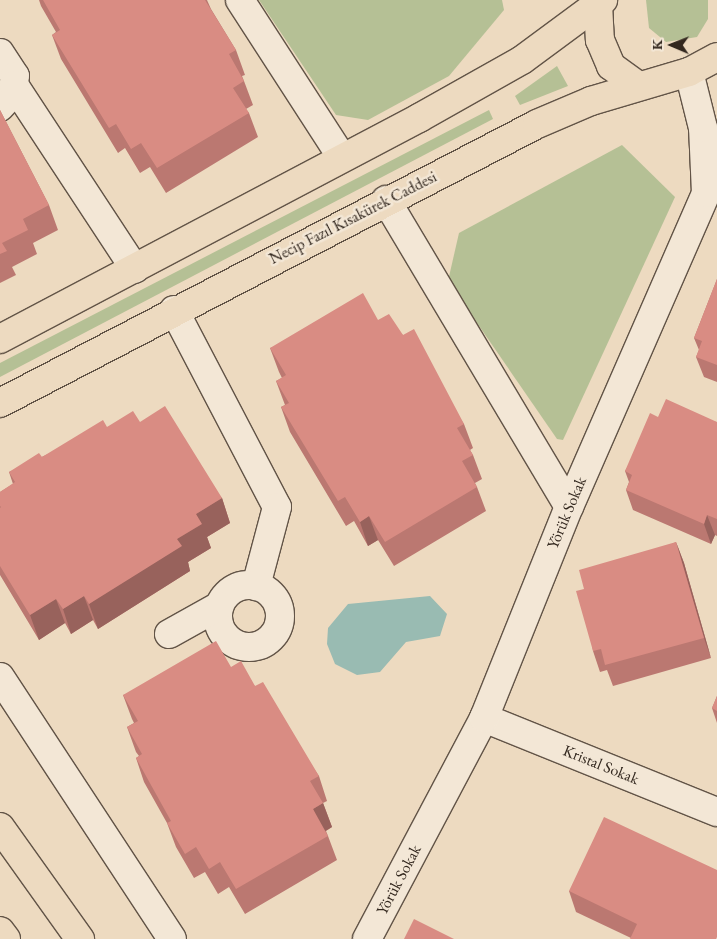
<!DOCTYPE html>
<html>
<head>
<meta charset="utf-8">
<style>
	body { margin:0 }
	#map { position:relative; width:717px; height:939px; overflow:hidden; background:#eddac0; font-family:"EB Garamond",serif }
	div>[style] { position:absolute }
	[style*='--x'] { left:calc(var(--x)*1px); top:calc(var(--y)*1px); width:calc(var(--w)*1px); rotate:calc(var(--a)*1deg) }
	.green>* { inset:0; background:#b5c095 }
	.water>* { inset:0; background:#99bbb2 }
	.roads { filter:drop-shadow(1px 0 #625447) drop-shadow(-1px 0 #625447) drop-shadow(0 1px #625447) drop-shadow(0 -1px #625447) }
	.minor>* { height:28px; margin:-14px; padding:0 14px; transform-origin:14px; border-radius:14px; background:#f3e7d6 }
	.minor>.ring { margin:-14px; padding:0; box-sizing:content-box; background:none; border:28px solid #f3e7d6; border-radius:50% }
	.major>* { height:28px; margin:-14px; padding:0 14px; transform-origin:14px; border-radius:14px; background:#eddac0 }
	.wall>* { inset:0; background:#bb7871 }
	.shaded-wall>* { inset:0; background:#98625c }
	.building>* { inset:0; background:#d98c83 }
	span { translate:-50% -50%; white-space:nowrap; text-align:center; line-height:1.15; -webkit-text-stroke:5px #f3e7d6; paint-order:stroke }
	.street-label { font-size:16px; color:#33281f }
	.north { position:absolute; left:647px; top:20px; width:50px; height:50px; -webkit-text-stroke:4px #f3e7d6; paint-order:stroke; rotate:271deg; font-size:14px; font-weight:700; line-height:20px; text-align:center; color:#33281f }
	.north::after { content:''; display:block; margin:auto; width:18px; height:22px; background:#33281f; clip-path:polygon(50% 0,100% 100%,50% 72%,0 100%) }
</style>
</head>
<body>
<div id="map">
	<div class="green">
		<i style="clip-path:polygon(259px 0,502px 0,504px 10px,449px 76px,368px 120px,336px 115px)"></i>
		<i style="clip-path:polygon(646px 0,708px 0,708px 19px,697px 37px,666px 42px,649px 28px)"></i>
		<i style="clip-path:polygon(557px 66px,568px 86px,520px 105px,515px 96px)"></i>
		<i style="clip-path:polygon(489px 110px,493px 119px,0 377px,0 363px)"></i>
		<i style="clip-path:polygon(622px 145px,675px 197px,563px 440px,557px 439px,448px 281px,459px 233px)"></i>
	</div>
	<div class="water">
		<i style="clip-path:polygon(430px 596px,447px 614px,440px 636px,406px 642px,380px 672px,357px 675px,335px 664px,327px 644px,328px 628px,348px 604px)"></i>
	</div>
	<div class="roads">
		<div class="minor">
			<i style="--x:240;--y:0;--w:186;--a:57.1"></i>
			<i style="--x:0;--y:53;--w:27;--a:57"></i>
			<i style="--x:15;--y:76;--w:18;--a:99"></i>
			<i style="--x:12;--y:94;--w:18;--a:133"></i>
			<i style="--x:14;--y:85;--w:220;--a:56.7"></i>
			<i style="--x:386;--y:200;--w:357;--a:59.2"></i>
			<i style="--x:174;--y:310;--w:222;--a:62.4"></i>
			<i style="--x:277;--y:507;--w:82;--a:104.9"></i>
			<i class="ring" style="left:218px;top:585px;width:34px;height:34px"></i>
			<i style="--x:169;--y:634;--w:57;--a:-29.2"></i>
			<i style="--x:0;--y:677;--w:313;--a:56.7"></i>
			<i style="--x:484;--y:718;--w:251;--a:22"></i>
			<i style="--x:367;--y:939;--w:250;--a:-62.1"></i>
			<i style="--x:484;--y:718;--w:227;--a:-68.1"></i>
			<i style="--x:569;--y:507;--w:343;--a:-66.4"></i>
			<i style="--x:706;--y:193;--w:65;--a:-92.6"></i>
			<i style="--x:703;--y:128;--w:58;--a:-104"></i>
		</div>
		<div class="major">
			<i style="--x:598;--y:4;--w:36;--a:87"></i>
			<i style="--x:600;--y:40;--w:28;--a:67"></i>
			<i style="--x:611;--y:66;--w:32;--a:36"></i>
			<i style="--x:0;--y:339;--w:474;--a:-27.8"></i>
			<i style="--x:419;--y:118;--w:118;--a:-29.4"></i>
			<i style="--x:522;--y:60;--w:101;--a:-36.5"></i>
			<i style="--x:0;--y:403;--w:605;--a:-27.45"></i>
			<i style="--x:537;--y:124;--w:59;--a:-23.1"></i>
			<i style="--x:591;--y:101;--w:102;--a:-16.5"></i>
			<i style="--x:689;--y:72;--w:32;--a:-28"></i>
			<i style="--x:0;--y:827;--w:138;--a:54.5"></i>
			<i style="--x:0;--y:931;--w:10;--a:53"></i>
		</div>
	</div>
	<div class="wall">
		<i style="clip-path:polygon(39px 0,207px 0,211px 9px,236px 50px,245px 75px,242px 76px,244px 81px,253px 105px,246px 109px,249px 113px,258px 137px,166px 193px,150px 167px,140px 173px,125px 148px,118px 153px,61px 59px,52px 35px,56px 32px,41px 6px)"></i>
		<i style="clip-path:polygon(0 110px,49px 205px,58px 230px,33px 243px,37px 254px,12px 267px,16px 275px,0 283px)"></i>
		<i style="clip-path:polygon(717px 279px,717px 382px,704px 377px,696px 357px,699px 350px,694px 338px)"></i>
		<i style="clip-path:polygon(378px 320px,403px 335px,464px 424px,473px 448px,470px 450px,473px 455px,482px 479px,475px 483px,477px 487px,486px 511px,394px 566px,378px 540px,368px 546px,354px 521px,346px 526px,290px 432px,281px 407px,285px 405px,276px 381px,282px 378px,279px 372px,270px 348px)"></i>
		<i style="clip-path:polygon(658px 417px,717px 422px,717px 536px,715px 535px,711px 544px,633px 510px,626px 490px,629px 482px,625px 471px)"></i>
		<i style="clip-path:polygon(140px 422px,222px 498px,230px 523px,207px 537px,211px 548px,188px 562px,190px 571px,98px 629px,93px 620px,71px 634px,65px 623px,39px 640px,0 575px,0 492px,13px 484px,9px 472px,107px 427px)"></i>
		<i style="clip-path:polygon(676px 542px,684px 563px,711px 658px,613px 686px,607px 670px,600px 672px,593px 651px,584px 589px)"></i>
		<i style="clip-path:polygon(231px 667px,255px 686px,319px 776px,327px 801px,323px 803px,332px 827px,326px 831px,328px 836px,337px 860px,245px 914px,229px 887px,218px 894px,205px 872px,194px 878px,176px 847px,167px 823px,144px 782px,136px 758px,139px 756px,136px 752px,127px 727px,134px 723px,132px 719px,123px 695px)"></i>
		<i style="clip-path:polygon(717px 696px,717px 723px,712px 708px)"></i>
		<i style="clip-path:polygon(717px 870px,631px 938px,576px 912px,569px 891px)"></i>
	</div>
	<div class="shaded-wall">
		<i style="clip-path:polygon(222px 498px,230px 523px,207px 537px,211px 548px,188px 562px,190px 571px,98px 629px,89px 604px,177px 539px,196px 514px)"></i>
		<i style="clip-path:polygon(707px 515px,715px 535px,711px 544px,704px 524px)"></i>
		<i style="clip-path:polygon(369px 516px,378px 540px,368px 546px,360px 522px)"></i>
		<i style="clip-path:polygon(676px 542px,684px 563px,711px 658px,704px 638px)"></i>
		<i style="clip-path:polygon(84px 596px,93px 620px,71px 634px,63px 609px)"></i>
		<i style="clip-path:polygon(56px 599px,65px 623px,39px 640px,30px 615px)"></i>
		<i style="clip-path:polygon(323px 803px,332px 827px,322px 833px,313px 809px)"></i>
	</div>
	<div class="building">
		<i style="clip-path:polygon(43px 0,205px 0,236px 50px,229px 54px,244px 81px,233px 88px,249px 113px,157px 168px,141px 143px,131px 149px,116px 124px,109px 128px,52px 35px,60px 30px)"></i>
		<i style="clip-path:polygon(0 110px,49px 205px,23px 219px,28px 230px,2px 243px,7px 251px,0 254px)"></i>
		<i style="clip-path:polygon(717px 279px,717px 365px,696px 357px,702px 341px,694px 338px)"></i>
		<i style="clip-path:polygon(363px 293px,378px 320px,389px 314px,403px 335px,414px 329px,464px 424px,457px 428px,473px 455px,462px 461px,477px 487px,385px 542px,369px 516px,360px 522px,345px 497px,338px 501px,281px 407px,289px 403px,276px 381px,286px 375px,270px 348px)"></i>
		<i style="clip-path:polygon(666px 399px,717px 422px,717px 519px,707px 515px,704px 524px,626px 490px,632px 475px,625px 471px,650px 413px,658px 417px)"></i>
		<i style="clip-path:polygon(165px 406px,222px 498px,196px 514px,202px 524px,177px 539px,182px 546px,89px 604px,84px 596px,63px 609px,56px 599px,30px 615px,0 566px,0 508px,1px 507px,0 506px,0 492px,15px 482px,9px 472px,39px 453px,42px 457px,103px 420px,107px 427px,133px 411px,140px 422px)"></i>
		<i style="clip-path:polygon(676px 542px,704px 638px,605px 665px,601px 649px,593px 651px,576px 591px,584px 589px,579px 570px)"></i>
		<i style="clip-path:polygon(216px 641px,231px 667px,241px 661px,255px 686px,263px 682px,319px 776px,310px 781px,323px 803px,313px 809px,328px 836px,236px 889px,220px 862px,209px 869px,196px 847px,185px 854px,167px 823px,171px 821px,136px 758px,142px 754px,127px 727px,138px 721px,123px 695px)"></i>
		<i style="clip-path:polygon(717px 696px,717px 711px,712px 708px)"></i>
		<i style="clip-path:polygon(604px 817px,717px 870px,717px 937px,716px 939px,630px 939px,637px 924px,569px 891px)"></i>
		<i style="clip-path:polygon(414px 919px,454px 939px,404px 939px)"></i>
	</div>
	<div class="street-label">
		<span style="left:353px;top:218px;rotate:-27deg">Necip Fazıl Kısakürek Caddesi</span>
		<span style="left:567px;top:513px;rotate:-67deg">Yörük Sokak</span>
		<span style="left:601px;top:765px;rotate:22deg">Kristal Sokak</span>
		<span style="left:399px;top:880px;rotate:-62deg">Yörük Sokak</span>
	</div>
	<div class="north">K</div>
</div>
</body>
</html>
